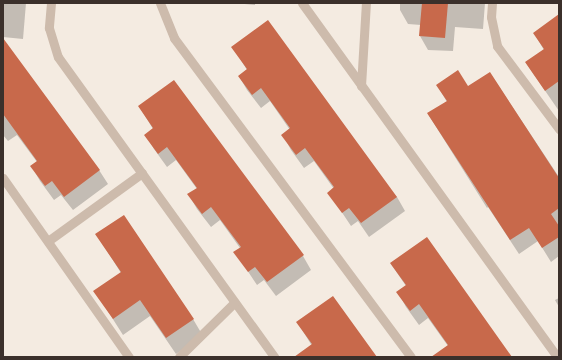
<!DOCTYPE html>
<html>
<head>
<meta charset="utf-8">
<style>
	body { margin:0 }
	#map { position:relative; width:562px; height:360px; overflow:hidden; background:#f4ebe1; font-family:Karla,sans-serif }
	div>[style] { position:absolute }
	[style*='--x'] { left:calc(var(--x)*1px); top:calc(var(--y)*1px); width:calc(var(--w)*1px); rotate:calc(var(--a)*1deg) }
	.shadow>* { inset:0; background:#0003 }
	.building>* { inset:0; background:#c8694b }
	.service>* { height:9px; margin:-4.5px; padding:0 4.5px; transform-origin:4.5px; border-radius:4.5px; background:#cdbbac }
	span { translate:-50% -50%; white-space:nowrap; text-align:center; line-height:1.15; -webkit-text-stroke:4px #fbf5ee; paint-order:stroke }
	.frame { position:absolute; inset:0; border:4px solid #3b302b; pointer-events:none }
</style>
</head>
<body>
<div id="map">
	<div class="shadow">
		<i style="clip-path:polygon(3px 3px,26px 3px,23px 39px,3px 37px)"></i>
		<i style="clip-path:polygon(234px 3px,255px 3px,255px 5px)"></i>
		<i style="clip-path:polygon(400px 3px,485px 3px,483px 29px,455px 27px,453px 51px,428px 50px,420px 36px,421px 25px,408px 24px,400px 10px)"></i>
		<i style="clip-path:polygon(559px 27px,559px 111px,526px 63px,544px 50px,534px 33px)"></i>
		<i style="clip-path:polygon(233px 47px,397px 197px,405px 211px,369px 237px,358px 221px,351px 226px,329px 193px,334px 189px,314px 161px,304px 168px,291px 150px,283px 135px,290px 130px,270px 101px,261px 108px,247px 90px,239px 76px,247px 70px)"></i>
		<i style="clip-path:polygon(3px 63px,99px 170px,108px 184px,73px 210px,61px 195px,54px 200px,40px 181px,32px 167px,37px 162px,17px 135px,8px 141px,3px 135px)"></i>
		<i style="clip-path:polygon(490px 73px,559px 177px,559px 256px,551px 262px,538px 241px,519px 254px,488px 207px,487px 208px,428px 114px,447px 102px,437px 85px,468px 88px)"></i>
		<i style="clip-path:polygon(139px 106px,303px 256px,311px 270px,276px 296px,264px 280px,257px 285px,235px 252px,240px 248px,220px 220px,211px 227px,197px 209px,189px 195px,197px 189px,176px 160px,167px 167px,154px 149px,146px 135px,153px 129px)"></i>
		<i style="clip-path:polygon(97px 235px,193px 319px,203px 336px,176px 354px,150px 316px,123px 335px,95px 291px,121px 273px)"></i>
		<i style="clip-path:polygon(391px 264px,511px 357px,446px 357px,448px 346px,428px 318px,419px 325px,406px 307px,398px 292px,406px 286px)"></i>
		<i style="clip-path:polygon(559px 298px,559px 307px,555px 300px)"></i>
		<i style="clip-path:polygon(298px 323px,376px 357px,307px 357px,312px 346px)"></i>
	</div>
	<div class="building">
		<i style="clip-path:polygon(422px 3px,448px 3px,445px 38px,419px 36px)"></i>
		<i style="clip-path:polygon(559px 14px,559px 81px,545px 91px,525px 62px,544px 49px,533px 33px)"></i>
		<i style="clip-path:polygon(268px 20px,397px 197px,361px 223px,349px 208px,342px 213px,327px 193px,334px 187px,305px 148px,296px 155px,281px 135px,290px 128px,261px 88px,252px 95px,238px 76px,247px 69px,231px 47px)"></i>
		<i style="clip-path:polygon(3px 38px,100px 170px,64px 197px,52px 181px,45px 186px,30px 166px,37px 161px,3px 114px)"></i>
		<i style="clip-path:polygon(458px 70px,468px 86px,490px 72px,559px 178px,559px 208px,551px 214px,559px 226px,559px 237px,542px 248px,529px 228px,510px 240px,427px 113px,447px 101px,436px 85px)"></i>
		<i style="clip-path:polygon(174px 80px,304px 255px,267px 282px,255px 267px,248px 272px,233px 252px,241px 247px,211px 207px,202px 214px,187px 194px,197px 188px,167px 147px,158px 154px,144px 135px,153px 128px,138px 106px)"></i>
		<i style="clip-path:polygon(124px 215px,194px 319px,166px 338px,140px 300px,113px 319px,93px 291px,121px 272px,95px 234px)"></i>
		<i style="clip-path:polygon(427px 237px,512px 357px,431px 357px,448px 345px,419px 304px,410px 311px,396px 292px,406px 285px,390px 263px)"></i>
		<i style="clip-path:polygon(333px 296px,377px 357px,294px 357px,312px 344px,296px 322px)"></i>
	</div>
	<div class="service">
		<i style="--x:51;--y:3;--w:25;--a:95"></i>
		<i style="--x:49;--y:28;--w:30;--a:73"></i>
		<i style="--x:58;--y:57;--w:370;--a:54.2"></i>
		<i style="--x:160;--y:3;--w:38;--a:68"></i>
		<i style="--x:174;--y:38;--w:397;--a:53.4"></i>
		<i style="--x:302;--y:3;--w:436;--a:54.2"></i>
		<i style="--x:492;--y:3;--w:14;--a:94"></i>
		<i style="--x:491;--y:17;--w:30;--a:78"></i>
		<i style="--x:497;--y:46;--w:104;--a:53.2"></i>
		<i style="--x:361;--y:86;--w:83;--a:-86.6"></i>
		<i style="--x:3;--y:178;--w:219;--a:54.9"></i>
		<i style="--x:48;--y:241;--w:116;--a:-35.9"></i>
		<i style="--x:179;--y:357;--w:78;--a:-44.5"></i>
	</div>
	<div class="frame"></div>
</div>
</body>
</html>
